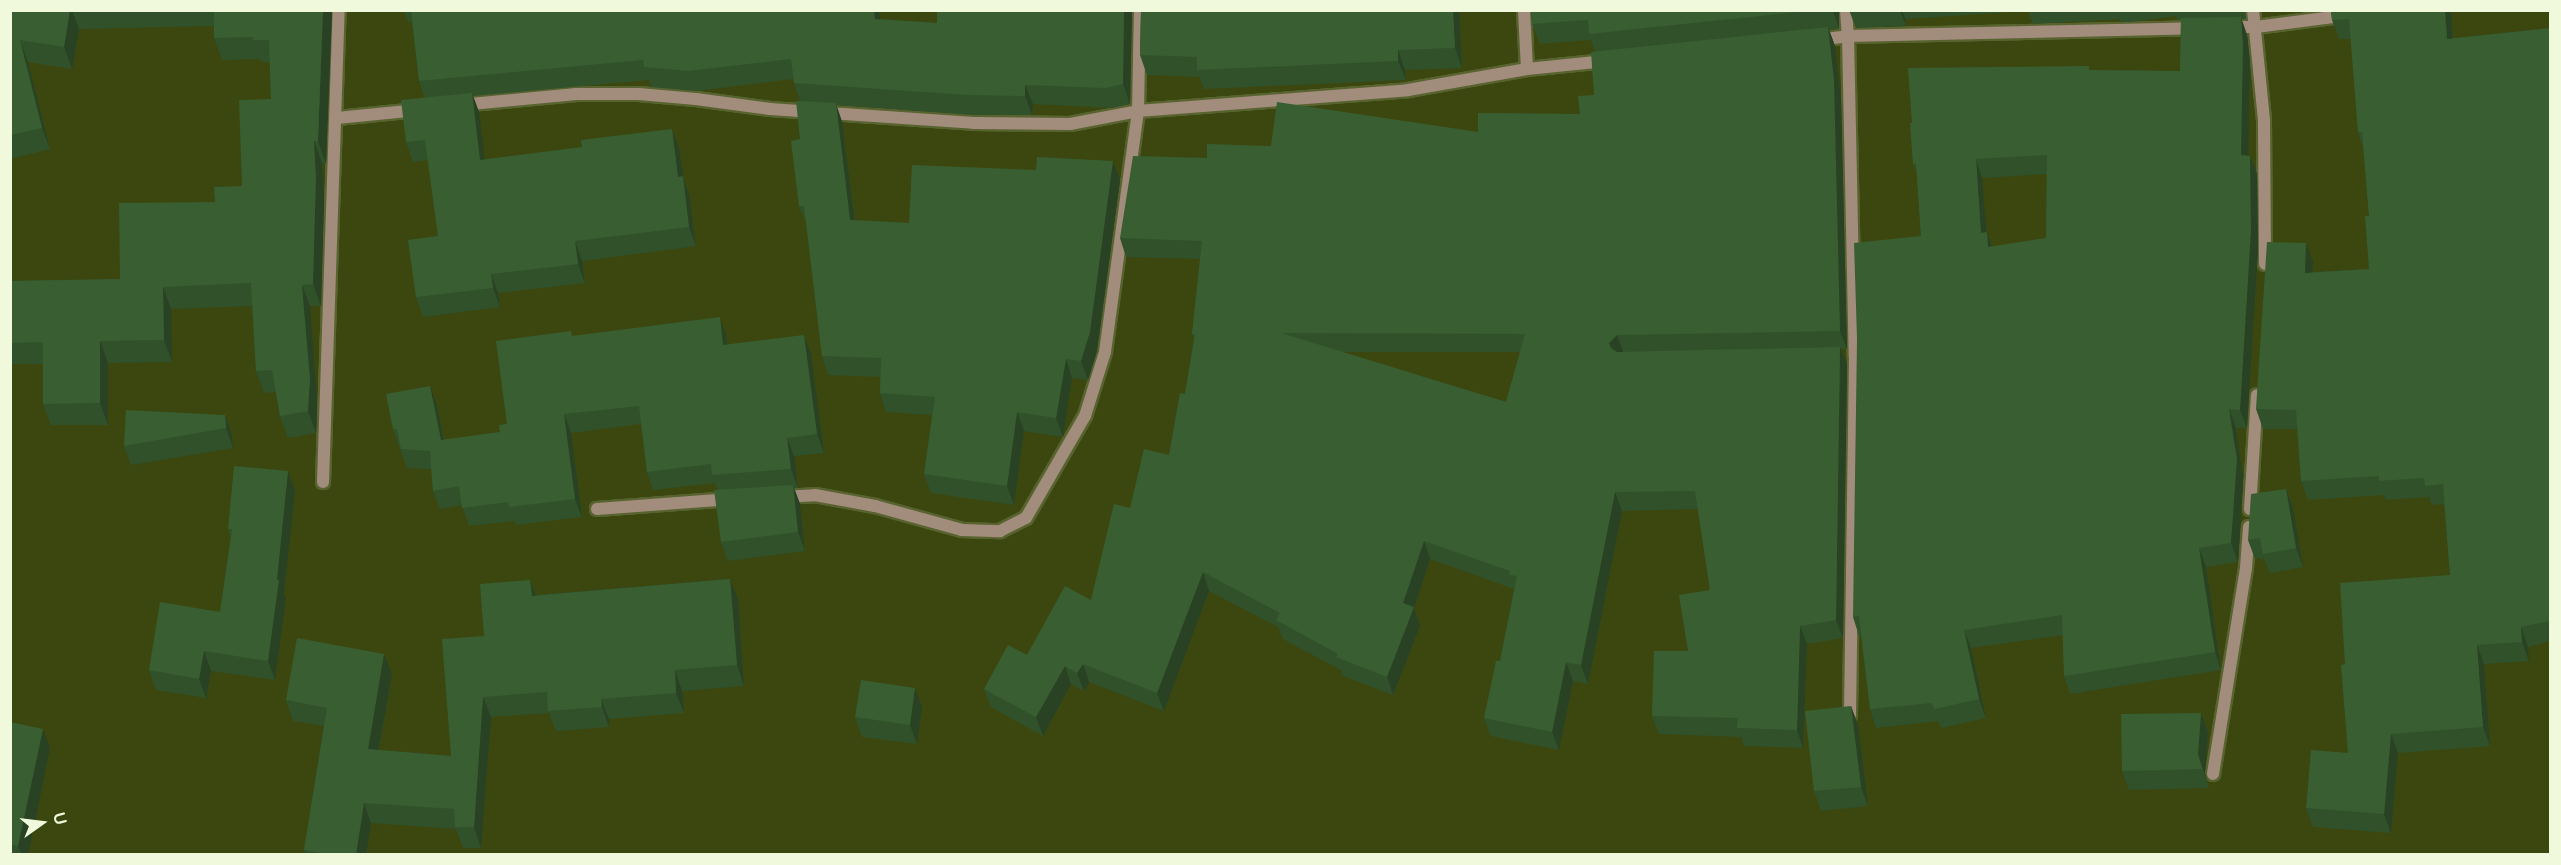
<!DOCTYPE html>
<html>
<head>
<meta charset="utf-8">
<style>
	body { margin:0 }
	#map { position:relative; width:2561px; height:865px; overflow:hidden; background:#3b470f; font-family:"Varela Round",sans-serif }
	div>[style] { position:absolute }
	[style*='--x'] { left:calc(var(--x)*1px); top:calc(var(--y)*1px); width:calc(var(--w)*1px); rotate:calc(var(--a)*1deg) }
	.roads { filter:drop-shadow(2px 0 #586330) drop-shadow(-2px 0 #586330) drop-shadow(0 2px #586330) drop-shadow(0 -2px #586330) }
	.street>* { height:12px; margin:-6px; padding:0 6px; transform-origin:6px; border-radius:6px; background:#a28d7c }
	.wall>* { inset:0; background:#31512b }
	.shaded-wall>* { inset:0; background:#284223 }
	.building>* { inset:0; background:#395e32 }
	span { translate:-50% -50%; white-space:nowrap; text-align:center; line-height:1.15; -webkit-text-stroke:4.5px #3b470f; paint-order:stroke }
	.frame { position:absolute; inset:0; border:12px solid #f0f9dc; pointer-events:none }
	.north { position:absolute; left:12px; top:793px; width:60px; height:60px; -webkit-text-stroke:4px #3b470f; paint-order:stroke; rotate:76deg; font-size:16px; font-weight:700; line-height:24px; text-align:center; color:#f0f9dc }
	.north::after { content:''; display:block; margin:auto; width:21px; height:27px; background:#f0f9dc; clip-path:polygon(50% 0,100% 100%,50% 72%,0 100%) }
</style>
</head>
<body>
<div id="map">
	<div class="roads">
		<div class="street">
			<i style="--x:1524;--y:10;--w:59;--a:87.1"></i>
			<i style="--x:1846;--y:10;--w:26;--a:86"></i>
			<i style="--x:1848;--y:36;--w:347;--a:-1.3"></i>
			<i style="--x:2253;--y:10;--w:112;--a:84.3"></i>
			<i style="--x:2264;--y:121;--w:143;--a:89.6"></i>
			<i style="--x:2228;--y:27;--w:28;--a:0"></i>
			<i style="--x:2256;--y:27;--w:93;--a:-7.4"></i>
			<i style="--x:1817;--y:40;--w:31;--a:-7"></i>
			<i style="--x:1848;--y:36;--w:321;--a:88.8"></i>
			<i style="--x:1855;--y:357;--w:358;--a:90.8"></i>
			<i style="--x:460;--y:105;--w:117;--a:-5.4"></i>
			<i style="--x:576;--y:94;--w:63;--a:0"></i>
			<i style="--x:639;--y:94;--w:57;--a:5"></i>
			<i style="--x:696;--y:99;--w:75;--a:7.7"></i>
			<i style="--x:770;--y:109;--w:204;--a:3.9"></i>
			<i style="--x:974;--y:123;--w:96;--a:0.6"></i>
			<i style="--x:1070;--y:124;--w:69;--a:-10.8"></i>
			<i style="--x:1138;--y:111;--w:271;--a:-4.4"></i>
			<i style="--x:1408;--y:90;--w:121;--a:-10"></i>
			<i style="--x:1527;--y:69;--w:79;--a:-5.8"></i>
			<i style="--x:337;--y:118;--w:81;--a:-5.6"></i>
			<i style="--x:323;--y:482;--w:472;--a:-88.1"></i>
			<i style="--x:781;--y:497;--w:34;--a:-3"></i>
			<i style="--x:815;--y:495;--w:61;--a:10.4"></i>
			<i style="--x:875;--y:506;--w:90;--a:15.4"></i>
			<i style="--x:962;--y:530;--w:38;--a:2"></i>
			<i style="--x:1000;--y:531;--w:29;--a:-27"></i>
			<i style="--x:1026;--y:518;--w:118;--a:-60"></i>
			<i style="--x:1085;--y:416;--w:67;--a:-72.6"></i>
			<i style="--x:1105;--y:352;--w:243;--a:-82.2"></i>
			<i style="--x:1138;--y:111;--w:101;--a:-88.9"></i>
			<i style="--x:597;--y:509;--w:134;--a:-4.3"></i>
			<i style="--x:2250;--y:509;--w:114;--a:-86.5"></i>
			<i style="--x:2213;--y:774;--w:209;--a:-80.9"></i>
			<i style="--x:2246;--y:568;--w:41;--a:-85.8"></i>
		</div>
	</div>
	<div class="wall">
		<i style="clip-path:polygon(10px 10px,332px 10px,326px 163px,322px 163px,324px 199px,321px 306px,310px 306px,317px 401px,316px 433px,288px 438px,280px 416px,276px 392px,264px 393px,256px 371px,252px 306px,171px 309px,172px 362px,108px 363px,108px 425px,51px 425px,43px 404px,43px 364px,10px 364px,10px 281px,120px 279px,215px 202px,242px 186px,271px 99px,270px 62px,261px 62px,260px 59px,222px 60px,214px 38px,214px 26px,79px 29px,72px 69px,28px 62px,50px 149px,10px 159px)"></i>
		<i style="clip-path:polygon(404px 10px,879px 10px,880px 19px,937px 23px,1132px 10px,1130px 104px,1112px 108px,1033px 104px,1032px 115px,974px 115px,836px 105px,842px 122px,855px 220px,909px 223px,1120px 180px,1097px 351px,1088px 380px,1072px 378px,1063px 437px,1024px 431px,1014px 505px,931px 493px,924px 474px,932px 415px,886px 412px,880px 393px,880px 377px,828px 375px,822px 356px,807px 225px,799px 206px,800px 101px,793px 79px,696px 91px,651px 87px,649px 80px,473px 96px,479px 112px,484px 159px,679px 148px,683px 176px,689px 195px,696px 246px,582px 261px,585px 283px,498px 293px,500px 307px,423px 317px,416px 297px,438px 236px,428px 160px,413px 162px,406px 142px,425px 98px,419px 81px,412px 22px,408px 22px)"></i>
		<i style="clip-path:polygon(1141px 10px,1459px 10px,1462px 68px,1405px 70px,1406px 80px,1204px 89px,1200px 77px,1147px 75px,1140px 55px)"></i>
		<i style="clip-path:polygon(evenodd,1531px 10px,1839px 10px,1839px 29px,1829px 30px,1835px 46px,1841px 99px,1847px 349px,1841px 349px,1847px 365px,1843px 638px,1807px 644px,1803px 748px,1744px 746px,1741px 737px,1659px 734px,1652px 716px,1688px 651px,1710px 590px,1698px 509px,1622px 511px,1588px 684px,1573px 681px,1559px 750px,1491px 736px,1484px 718px,1500px 661px,1514px 589px,1430px 559px,1414px 608px,1420px 626px,1393px 695px,1343px 676px,1341px 670px,1283px 639px,1278px 627px,1209px 591px,1164px 711px,1089px 682px,1084px 691px,1071px 684px,1043px 736px,991px 707px,984px 689px,1027px 655px,1091px 600px,1130px 508px,1169px 455px,1185px 394px,1194px 339px,1192px 334px,1200px 259px,1126px 257px,1120px 238px,1207px 158px,1271px 146px,1478px 132px,1580px 114px,1594px 95px,1595px 51px,1591px 40px,1540px 44px,1532px 24px,1531px 10px,1341px 352px,1520px 352px,1506px 402px,1341px 352px)"></i>
		<i style="clip-path:polygon(evenodd,1849px 10px,2245px 10px,2246px 19px,2241px 19px,2247px 35px,2250px 62px,2248px 155px,2257px 174px,2258px 250px,2247px 428px,2236px 428px,2243px 478px,2238px 562px,2206px 567px,2221px 670px,2070px 694px,2064px 676px,2063px 635px,1971px 648px,1986px 718px,1941px 728px,1938px 721px,1876px 728px,1870px 709px,1861px 636px,1859px 636px,1853px 617px,1921px 236px,1917px 174px,1913px 164px,1912px 123px,2091px 70px,2180px 71px,2181px 20px,2177px 20px,2176px 16px,2130px 22px,2120px 22px,2120px 19px,2033px 24px,2028px 11px,1905px 19px,1906px 26px,1856px 28px,1849px 10px,2047px 174px,2046px 238px,1992px 247px,1986px 232px,1982px 178px,2047px 174px)"></i>
		<i style="clip-path:polygon(2331px 10px,2451px 10px,2453px 38px,2550px 28px,2550px 641px,2528px 647px,2529px 661px,2484px 664px,2490px 746px,2398px 753px,2391px 833px,2313px 827px,2306px 808px,2348px 753px,2345px 664px,2450px 575px,2444px 504px,2432px 505px,2429px 497px,2386px 500px,2384px 495px,2308px 500px,2301px 481px,2297px 429px,2263px 429px,2256px 409px,2313px 262px,2313px 272px,2369px 269px,2369px 216px,2363px 147px,2358px 132px,2351px 39px,2339px 39px,2332px 20px)"></i>
		<i style="clip-path:polygon(726px 335px,728px 345px,804px 335px,811px 354px,824px 453px,794px 456px,798px 488px,794px 488px,800px 504px,805px 551px,728px 561px,721px 542px,718px 490px,715px 483px,653px 490px,647px 472px,641px 424px,571px 433px,582px 517px,516px 525px,514px 521px,469px 526px,462px 505px,440px 509px,433px 491px,431px 469px,407px 468px,393px 429px,437px 405px,444px 440px,500px 432px,573px 336px)"></i>
		<i style="clip-path:polygon(225px 415px,232px 435px,233px 448px,131px 465px,124px 446px)"></i>
		<i style="clip-path:polygon(288px 471px,295px 491px,284px 594px,286px 599px,275px 680px,211px 671px,206px 698px,156px 690px,149px 670px,220px 612px,231px 538px,228px 529px)"></i>
		<i style="clip-path:polygon(2286px 489px,2293px 508px,2303px 567px,2270px 573px,2264px 558px,2255px 559px,2248px 540px)"></i>
		<i style="clip-path:polygon(730px 579px,738px 599px,744px 686px,682px 691px,684px 713px,609px 719px,609px 727px,556px 731px,549px 713px,491px 717px,481px 848px,463px 848px,456px 829px,371px 823px,366px 855px,306px 855px,304px 850px,324px 726px,293px 721px,286px 700px,392px 674px,379px 750px,451px 756px,484px 636px,530px 580px,536px 595px)"></i>
		<i style="clip-path:polygon(1851px 706px,1858px 726px,1868px 806px,1821px 811px,1814px 791px)"></i>
		<i style="clip-path:polygon(922px 707px,917px 744px,862px 737px,855px 717px)"></i>
		<i style="clip-path:polygon(2201px 713px,2208px 732px,2205px 773px,2209px 788px,2129px 790px,2122px 771px)"></i>
		<i style="clip-path:polygon(10px 722px,50px 748px,28px 855px,10px 855px)"></i>
	</div>
	<div class="shaded-wall">
		<i style="clip-path:polygon(70px 10px,72px 10px,79px 29px,72px 69px,64px 47px)"></i>
		<i style="clip-path:polygon(323px 10px,332px 10px,326px 163px,318px 141px)"></i>
		<i style="clip-path:polygon(874px 10px,879px 10px,882px 39px,875px 19px)"></i>
		<i style="clip-path:polygon(1124px 10px,1132px 10px,1130px 104px,1123px 84px)"></i>
		<i style="clip-path:polygon(1453px 10px,1459px 10px,1462px 68px,1455px 48px)"></i>
		<i style="clip-path:polygon(1833px 10px,1839px 10px,1839px 29px)"></i>
		<i style="clip-path:polygon(1900px 10px,1902px 10px,1905px 19px,1906px 26px)"></i>
		<i style="clip-path:polygon(2445px 10px,2451px 10px,2454px 58px,2447px 39px)"></i>
		<i style="clip-path:polygon(2241px 17px,2247px 35px,2250px 62px,2248px 174px,2241px 155px)"></i>
		<i style="clip-path:polygon(1828px 27px,1835px 46px,1841px 99px,1847px 349px,1840px 331px)"></i>
		<i style="clip-path:polygon(20px 40px,28px 62px,50px 149px,42px 128px)"></i>
		<i style="clip-path:polygon(1398px 50px,1405px 70px,1406px 80px,1398px 61px)"></i>
		<i style="clip-path:polygon(1025px 85px,1033px 104px,1032px 115px,1025px 96px)"></i>
		<i style="clip-path:polygon(472px 93px,479px 112px,487px 179px,480px 160px)"></i>
		<i style="clip-path:polygon(836px 103px,842px 122px,857px 239px,850px 220px)"></i>
		<i style="clip-path:polygon(672px 129px,679px 148px,683px 176px,689px 195px,696px 246px,689px 227px,678px 177px)"></i>
		<i style="clip-path:polygon(314px 141px,322px 163px,324px 199px,321px 306px,313px 284px)"></i>
		<i style="clip-path:polygon(2250px 156px,2257px 174px,2258px 250px,2247px 428px,2240px 410px)"></i>
		<i style="clip-path:polygon(1976px 159px,1982px 178px,1988px 251px,1981px 233px)"></i>
		<i style="clip-path:polygon(1113px 161px,1120px 180px,1097px 351px,1088px 380px,1081px 361px)"></i>
		<i style="clip-path:polygon(1987px 232px,1993px 251px,1988px 247px)"></i>
		<i style="clip-path:polygon(575px 241px,582px 261px,585px 283px,578px 264px)"></i>
		<i style="clip-path:polygon(2306px 243px,2313px 262px,2312px 292px,2305px 273px)"></i>
		<i style="clip-path:polygon(491px 274px,498px 293px,500px 307px,493px 288px)"></i>
		<i style="clip-path:polygon(302px 285px,310px 306px,317px 401px,316px 433px,308px 411px)"></i>
		<i style="clip-path:polygon(163px 287px,171px 309px,172px 362px,164px 340px)"></i>
		<i style="clip-path:polygon(720px 317px,726px 335px,730px 364px,723px 345px)"></i>
		<i style="clip-path:polygon(804px 335px,811px 354px,824px 453px,817px 434px)"></i>
		<i style="clip-path:polygon(1617px 335px,1624px 354px,1616px 362px,1609px 343px)"></i>
		<i style="clip-path:polygon(100px 341px,108px 363px,108px 425px,100px 403px)"></i>
		<i style="clip-path:polygon(1840px 347px,1847px 365px,1843px 638px,1836px 620px)"></i>
		<i style="clip-path:polygon(1066px 359px,1072px 378px,1063px 437px,1056px 418px)"></i>
		<i style="clip-path:polygon(430px 386px,437px 405px,447px 459px,441px 440px)"></i>
		<i style="clip-path:polygon(2229px 409px,2236px 428px,2243px 478px,2238px 562px,2231px 543px)"></i>
		<i style="clip-path:polygon(1017px 412px,1024px 431px,1014px 505px,1007px 486px)"></i>
		<i style="clip-path:polygon(564px 414px,571px 433px,582px 517px,575px 499px)"></i>
		<i style="clip-path:polygon(225px 415px,232px 435px,233px 448px,226px 428px)"></i>
		<i style="clip-path:polygon(787px 438px,794px 456px,798px 488px,791px 469px)"></i>
		<i style="clip-path:polygon(288px 471px,295px 491px,284px 594px,286px 599px,275px 680px,268px 661px)"></i>
		<i style="clip-path:polygon(793px 485px,800px 504px,805px 551px,798px 532px)"></i>
		<i style="clip-path:polygon(2286px 489px,2293px 508px,2303px 567px,2296px 548px)"></i>
		<i style="clip-path:polygon(1615px 492px,1622px 511px,1588px 684px,1581px 665px)"></i>
		<i style="clip-path:polygon(1424px 541px,1430px 559px,1414px 608px,1420px 626px,1393px 695px,1387px 677px,1403px 603px)"></i>
		<i style="clip-path:polygon(2199px 548px,2206px 567px,2221px 670px,2215px 652px)"></i>
		<i style="clip-path:polygon(1203px 572px,1209px 591px,1164px 711px,1157px 693px)"></i>
		<i style="clip-path:polygon(730px 579px,738px 599px,744px 686px,737px 665px)"></i>
		<i style="clip-path:polygon(530px 580px,538px 601px,532px 596px)"></i>
		<i style="clip-path:polygon(1800px 626px,1807px 644px,1803px 748px,1797px 730px)"></i>
		<i style="clip-path:polygon(2521px 627px,2528px 647px,2529px 661px,2522px 642px)"></i>
		<i style="clip-path:polygon(1964px 630px,1971px 648px,1986px 718px,1979px 699px)"></i>
		<i style="clip-path:polygon(2477px 645px,2484px 664px,2490px 746px,2483px 727px)"></i>
		<i style="clip-path:polygon(204px 651px,211px 671px,206px 698px,199px 679px)"></i>
		<i style="clip-path:polygon(384px 654px,392px 674px,375px 770px,368px 749px)"></i>
		<i style="clip-path:polygon(1566px 662px,1573px 681px,1559px 750px,1552px 732px)"></i>
		<i style="clip-path:polygon(1083px 664px,1089px 682px,1084px 691px,1077px 673px)"></i>
		<i style="clip-path:polygon(1065px 666px,1071px 684px,1043px 736px,1036px 717px)"></i>
		<i style="clip-path:polygon(675px 670px,682px 691px,684px 713px,676px 693px)"></i>
		<i style="clip-path:polygon(915px 688px,922px 707px,917px 744px,910px 725px)"></i>
		<i style="clip-path:polygon(483px 697px,491px 717px,481px 848px,474px 827px)"></i>
		<i style="clip-path:polygon(601px 699px,609px 719px,609px 727px,602px 707px)"></i>
		<i style="clip-path:polygon(1851px 706px,1858px 726px,1868px 806px,1861px 787px)"></i>
		<i style="clip-path:polygon(2201px 713px,2208px 732px,2205px 773px,2209px 788px,2198px 754px)"></i>
		<i style="clip-path:polygon(43px 729px,50px 748px,28px 855px,22px 855px,18px 846px)"></i>
		<i style="clip-path:polygon(2391px 734px,2398px 753px,2391px 833px,2384px 814px)"></i>
		<i style="clip-path:polygon(364px 803px,371px 823px,366px 855px,356px 855px)"></i>
	</div>
	<div class="building">
		<i style="clip-path:polygon(10px 10px,70px 10px,64px 47px,20px 40px,42px 128px,10px 135px)"></i>
		<i style="clip-path:polygon(214px 10px,323px 10px,318px 141px,314px 141px,316px 177px,313px 284px,302px 285px,310px 379px,308px 411px,280px 416px,272px 370px,256px 371px,251px 283px,163px 287px,164px 340px,100px 341px,100px 403px,43px 404px,43px 342px,10px 343px,10px 281px,120px 279px,119px 203px,215px 202px,214px 187px,242px 186px,239px 100px,271px 99px,269px 40px,253px 40px,253px 37px,214px 38px)"></i>
		<i style="clip-path:polygon(411px 10px,874px 10px,875px 19px,937px 23px,937px 10px,1124px 10px,1123px 84px,1105px 88px,1025px 85px,1025px 96px,967px 95px,794px 83px,791px 59px,688px 71px,644px 67px,643px 60px,419px 81px)"></i>
		<i style="clip-path:polygon(1141px 10px,1453px 10px,1455px 48px,1398px 50px,1398px 61px,1197px 70px,1197px 57px,1140px 55px)"></i>
		<i style="clip-path:polygon(1531px 10px,1816px 10px,1589px 34px,1588px 20px,1532px 24px)"></i>
		<i style="clip-path:polygon(2331px 10px,2445px 10px,2447px 39px,2550px 28px,2550px 621px,2521px 627px,2522px 642px,2477px 645px,2483px 727px,2391px 734px,2384px 814px,2306px 808px,2311px 750px,2348px 753px,2341px 665px,2345px 664px,2340px 583px,2450px 575px,2443px 484px,2425px 486px,2424px 478px,2379px 481px,2379px 476px,2301px 481px,2296px 410px,2256px 409px,2267px 242px,2306px 243px,2305px 273px,2369px 269px,2365px 216px,2369px 216px,2362px 132px,2358px 132px,2349px 19px,2332px 20px)"></i>
		<i style="clip-path:polygon(evenodd,2241px 17px,2243px 44px,2241px 155px,2250px 156px,2251px 231px,2240px 410px,2229px 409px,2237px 459px,2231px 543px,2199px 548px,2215px 652px,2064px 676px,2062px 615px,1964px 630px,1979px 699px,1934px 709px,1932px 703px,1870px 709px,1859px 616px,1853px 617px,1857px 339px,1854px 243px,1921px 236px,1916px 163px,1913px 164px,1910px 123px,1912px 123px,1908px 68px,2089px 66px,2089px 70px,2180px 71px,2181px 18px,2241px 17px,2047px 155px,2046px 238px,1988px 247px,1987px 232px,1981px 233px,1976px 159px,2047px 155px)"></i>
		<i style="clip-path:polygon(evenodd,1828px 27px,1834px 80px,1840px 331px,1617px 335px,1609px 343px,1611px 348px,1617px 352px,1840px 347px,1836px 620px,1800px 626px,1797px 730px,1737px 728px,1738px 718px,1652px 716px,1654px 651px,1688px 651px,1679px 595px,1710px 590px,1695px 491px,1615px 492px,1581px 665px,1566px 662px,1552px 732px,1484px 718px,1496px 661px,1500px 661px,1517px 576px,1509px 575px,1510px 571px,1424px 541px,1403px 603px,1414px 607px,1387px 677px,1336px 657px,1338px 654px,1276px 620px,1280px 613px,1203px 572px,1157px 693px,1083px 664px,1077px 673px,1065px 666px,1036px 717px,984px 689px,1008px 645px,1027px 655px,1065px 586px,1091px 600px,1114px 504px,1130px 508px,1144px 449px,1169px 455px,1180px 393px,1185px 394px,1195px 334px,1192px 334px,1202px 241px,1120px 238px,1133px 156px,1207px 158px,1207px 144px,1271px 146px,1277px 102px,1478px 132px,1478px 113px,1580px 114px,1578px 96px,1594px 95px,1591px 52px,1828px 27px,1281px 333px,1525px 334px,1506px 402px,1281px 333px)"></i>
		<i style="clip-path:polygon(472px 93px,480px 160px,582px 147px,581px 140px,672px 129px,678px 177px,683px 176px,689px 227px,575px 241px,578px 264px,491px 274px,493px 288px,416px 297px,408px 240px,438px 236px,425px 140px,406px 142px,401px 100px)"></i>
		<i style="clip-path:polygon(796px 101px,836px 103px,850px 220px,909px 223px,912px 165px,1036px 170px,1037px 157px,1113px 161px,1090px 332px,1081px 361px,1066px 359px,1056px 418px,1017px 412px,1007px 486px,924px 474px,935px 397px,880px 393px,881px 358px,822px 356px,804px 206px,799px 206px,791px 141px,800px 139px)"></i>
		<i style="clip-path:polygon(720px 317px,723px 345px,804px 335px,817px 434px,787px 438px,791px 469px,712px 475px,711px 464px,647px 472px,639px 406px,564px 414px,575px 499px,509px 507px,508px 502px,462px 508px,459px 486px,433px 491px,430px 451px,401px 449px,397px 429px,393px 429px,386px 394px,430px 386px,441px 440px,500px 432px,499px 425px,507px 424px,496px 341px,571px 331px,572px 336px)"></i>
		<i style="clip-path:polygon(126px 410px,225px 415px,226px 428px,124px 446px)"></i>
		<i style="clip-path:polygon(234px 466px,288px 471px,277px 580px,279px 580px,268px 661px,204px 651px,199px 679px,149px 670px,160px 602px,220px 612px,232px 529px,228px 529px)"></i>
		<i style="clip-path:polygon(793px 485px,798px 532px,721px 542px,714px 490px)"></i>
		<i style="clip-path:polygon(2286px 489px,2296px 548px,2263px 554px,2260px 538px,2248px 540px,2251px 494px)"></i>
		<i style="clip-path:polygon(730px 579px,737px 665px,675px 670px,676px 693px,601px 699px,602px 707px,548px 711px,547px 692px,483px 697px,474px 827px,455px 827px,454px 809px,364px 803px,356px 855px,333px 855px,304px 850px,327px 708px,286px 700px,297px 638px,384px 654px,368px 749px,451px 756px,442px 639px,484px 636px,480px 584px,530px 580px,532px 596px)"></i>
		<i style="clip-path:polygon(861px 680px,915px 688px,910px 725px,855px 717px)"></i>
		<i style="clip-path:polygon(1851px 706px,1861px 787px,1814px 791px,1805px 711px)"></i>
		<i style="clip-path:polygon(2201px 713px,2198px 754px,2202px 769px,2122px 771px,2121px 714px)"></i>
		<i style="clip-path:polygon(10px 722px,43px 729px,18px 846px,10px 844px)"></i>
	</div>
	<div class="frame"></div>
	<div class="north">U</div>
</div>
</body>
</html>
